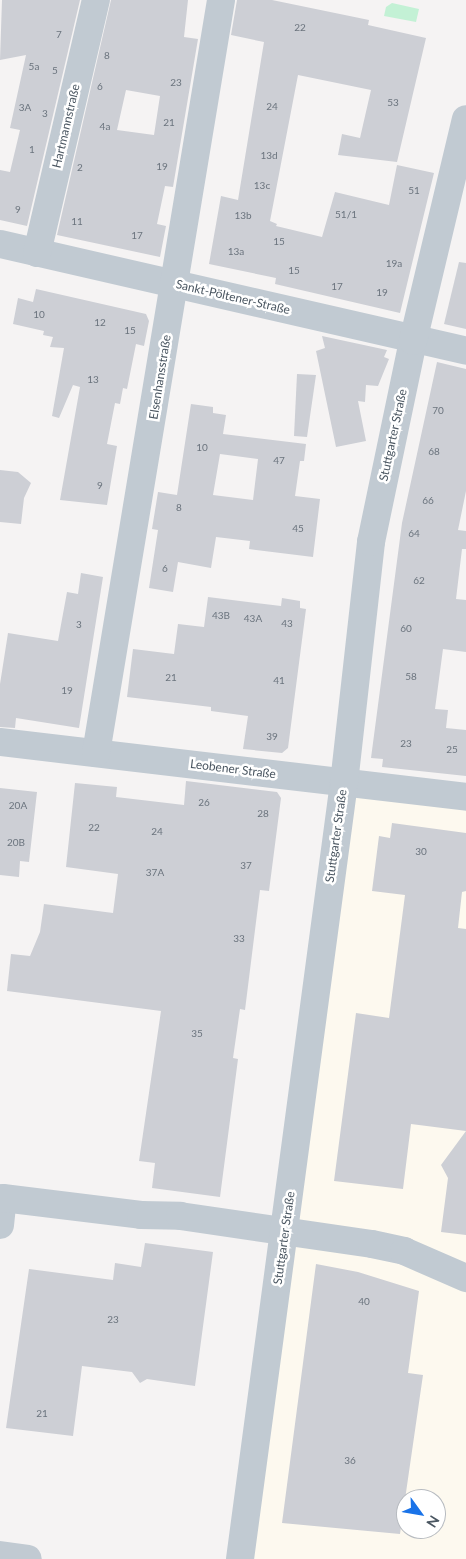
<!DOCTYPE html>
<html>
<head>
<meta charset="utf-8">
<style>
	body { margin:0 }
	#map { position:relative; width:466px; height:1559px; overflow:hidden; background:#f5f3f3; font-family:Lato,sans-serif }
	div>[style] { position:absolute }
	[style*='--x'] { left:calc(var(--x)*1px); top:calc(var(--y)*1px); width:calc(var(--w)*1px); rotate:calc(var(--a)*1deg) }
	.commercial>* { inset:0; background:#fdf9ef }
	.green>* { inset:0; background:#c3f1d5 }
	.building>* { inset:0; background:#cdcfd5 }
	.minor>* { height:28px; margin:-14px; padding:0 14px; transform-origin:14px; border-radius:14px; background:#c1cad2 }
	span { translate:-50% -50%; white-space:nowrap; text-align:center; line-height:1.15; -webkit-text-stroke:5px #fff; paint-order:stroke }
	.number-label { font-size:10px; color:#6b747e }
	.number-label span { -webkit-text-stroke-width:0 }
	.street-label { font-size:12px; color:#4a5661 }
	.north { position:absolute; left:396px; top:1489px; width:50px; height:50px; box-sizing:border-box; background:#fff; border:1px solid #b7bbc0; border-radius:50%; rotate:122deg; font-size:14px; font-weight:700; line-height:20px; text-align:center; color:#4a5661 }
	.north::after { content:''; display:block; margin:auto; width:18px; height:22px; background:#1a73e8; clip-path:polygon(50% 0,100% 100%,50% 72%,0 100%) }
</style>
</head>
<body>
<div id="map">
	<div class="commercial">
		<i style="clip-path:polygon(evenodd,330px 793px,466px 809px,466px 1559px,231px 1559px,330px 793px,406px 1499px,436px 1499px,436px 1529px,406px 1529px,406px 1499px)"></i>
	</div>
	<div class="green">
		<i style="clip-path:polygon(392px 3px,419px 9px,416px 22px,384px 16px,386px 7px)"></i>
	</div>
	<div class="building">
		<i style="clip-path:polygon(2px 0,80px 0,27px 226px,0 220px,0 170px,10px 172px,20px 130px,10px 128px,26px 55px,0 60px)"></i>
		<i style="clip-path:polygon(evenodd,111px 0,188px 0,184px 37px,198px 39px,173px 187px,165px 186px,157px 224px,166px 226px,160px 257px,57px 235px,111px 0,126px 90px,160px 96px,154px 135px,117px 130px,126px 90px)"></i>
		<i style="clip-path:polygon(237px 0,272px 0,369px 20px,368px 25px,426px 38px,397px 162px,338px 155px,342px 134px,360px 138px,371px 90px,298px 75px,270px 221px,277px 224px,276px 226px,322px 237px,335px 192px,389px 205px,397px 165px,434px 173px,400px 313px,275px 284px,276px 278px,209px 264px,221px 196px,238px 200px,264px 42px,231px 35px)"></i>
		<i style="clip-path:polygon(459px 262px,466px 263px,466px 329px,444px 324px)"></i>
		<i style="clip-path:polygon(36px 289px,146px 314px,149px 321px,144px 346px,136px 344px,127px 389px,123px 388px,120px 404px,115px 403px,107px 444px,117px 446px,107px 505px,60px 500px,80px 387px,73px 385px,59px 418px,52px 416px,64px 348px,50px 347px,53px 337px,43px 335px,44px 331px,13px 324px,18px 298px,33px 302px)"></i>
		<i style="clip-path:polygon(322px 336px,387px 350px,384px 357px,389px 359px,378px 386px,366px 385px,365px 402px,358px 401px,366px 441px,336px 447px,316px 351px,325px 348px)"></i>
		<i style="clip-path:polygon(437px 362px,466px 369px,466px 491px,458px 530px,466px 531px,466px 549px,462px 549px,456px 599px,466px 600px,466px 652px,443px 649px,435px 709px,448px 710px,446px 728px,466px 730px,466px 776px,382px 767px,383px 759px,371px 758px,402px 523px)"></i>
		<i style="clip-path:polygon(297px 374px,316px 375px,307px 437px,294px 436px)"></i>
		<i style="clip-path:polygon(evenodd,191px 404px,213px 407px,213px 413px,226px 415px,223px 434px,306px 444px,304px 461px,300px 461px,295px 496px,320px 499px,313px 557px,249px 549px,250px 541px,216px 537px,211px 568px,178px 562px,173px 592px,149px 588px,158px 530px,152px 529px,158px 492px,177px 495px,191px 404px,220px 454px,258px 459px,253px 500px,213px 495px,220px 454px)"></i>
		<i style="clip-path:polygon(0 470px,18px 472px,31px 483px,24px 498px,21px 524px,0 522px)"></i>
		<i style="clip-path:polygon(81px 573px,103px 577px,79px 728px,16px 718px,15px 728px,0 727px,0 684px,8px 633px,58px 641px,67px 592px,78px 594px)"></i>
		<i style="clip-path:polygon(208px 597px,281px 606px,282px 598px,300px 601px,300px 608px,306px 609px,288px 748px,282px 753px,243px 749px,248px 716px,211px 711px,211px 707px,127px 697px,133px 649px,174px 654px,178px 624px,204px 627px)"></i>
		<i style="clip-path:polygon(186px 781px,277px 792px,281px 798px,269px 891px,260px 890px,245px 1010px,240px 1009px,233px 1058px,238px 1059px,220px 1197px,152px 1188px,155px 1163px,139px 1161px,161px 1011px,7px 991px,11px 954px,30px 956px,40px 932px,44px 904px,113px 913px,118px 874px,66px 867px,75px 783px,117px 787px,116px 797px,184px 805px)"></i>
		<i style="clip-path:polygon(0 788px,37px 792px,29px 862px,20px 861px,19px 877px,0 875px)"></i>
		<i style="clip-path:polygon(392px 823px,466px 833px,466px 891px,462px 892px,458px 928px,466px 929px,466px 1235px,441px 1232px,448px 1178px,441px 1165px,466px 1131px,411px 1124px,403px 1189px,334px 1181px,356px 1013px,389px 1018px,405px 895px,372px 891px,379px 836px,390px 838px)"></i>
		<i style="clip-path:polygon(145px 1243px,213px 1252px,195px 1386px,147px 1379px,140px 1383px,132px 1372px,82px 1366px,73px 1436px,6px 1428px,29px 1269px,113px 1280px,115px 1263px,141px 1267px)"></i>
		<i style="clip-path:polygon(316px 1264px,358px 1272px,419px 1291px,408px 1373px,423px 1375px,400px 1534px,282px 1523px)"></i>
	</div>
	<div class="minor">
		<i style="--x:0;--y:244;--w:478;--a:12.9"></i>
		<i style="--x:37;--y:253;--w:260;--a:-76.9"></i>
		<i style="--x:0;--y:742;--w:469;--a:6.7"></i>
		<i style="--x:96;--y:753;--w:763;--a:-80.57"></i>
		<i style="--x:0;--y:1225;--w:27;--a:-84"></i>
		<i style="--x:3;--y:1198;--w:139;--a:7"></i>
		<i style="--x:141;--y:1215;--w:39;--a:1"></i>
		<i style="--x:180;--y:1216;--w:194;--a:8.3"></i>
		<i style="--x:372;--y:1244;--w:33;--a:12"></i>
		<i style="--x:404;--y:1251;--w:68;--a:23.5"></i>
		<i style="--x:0;--y:1555;--w:28;--a:8"></i>
		<i style="--x:240;--y:1559;--w:783;--a:-82.37"></i>
		<i style="--x:344;--y:783;--w:243;--a:-83.6"></i>
		<i style="--x:371;--y:542;--w:205;--a:-78.2"></i>
		<i style="--x:413;--y:341;--w:228;--a:-76.6"></i>
	</div>
	<div class="number-label">
		<span style="left:300px;top:28px">22</span>
		<span style="left:59px;top:35px">7</span>
		<span style="left:107px;top:56px">8</span>
		<span style="left:34px;top:67px">5a</span>
		<span style="left:55px;top:71px">5</span>
		<span style="left:176px;top:83px">23</span>
		<span style="left:100px;top:87px">6</span>
		<span style="left:393px;top:103px">53</span>
		<span style="left:272px;top:107px">24</span>
		<span style="left:25px;top:108px">3A</span>
		<span style="left:45px;top:114px">3</span>
		<span style="left:169px;top:123px">21</span>
		<span style="left:105px;top:127px">4a</span>
		<span style="left:32px;top:150px">1</span>
		<span style="left:269px;top:156px">13d</span>
		<span style="left:162px;top:167px">19</span>
		<span style="left:80px;top:168px">2</span>
		<span style="left:262px;top:186px">13c</span>
		<span style="left:414px;top:191px">51</span>
		<span style="left:18px;top:210px">9</span>
		<span style="left:346px;top:215px">51/1</span>
		<span style="left:243px;top:216px">13b</span>
		<span style="left:77px;top:222px">11</span>
		<span style="left:137px;top:236px">17</span>
		<span style="left:279px;top:242px">15</span>
		<span style="left:236px;top:252px">13a</span>
		<span style="left:394px;top:264px">19a</span>
		<span style="left:294px;top:271px">15</span>
		<span style="left:337px;top:287px">17</span>
		<span style="left:382px;top:293px">19</span>
		<span style="left:39px;top:315px">10</span>
		<span style="left:100px;top:323px">12</span>
		<span style="left:130px;top:331px">15</span>
		<span style="left:93px;top:380px">13</span>
		<span style="left:438px;top:411px">70</span>
		<span style="left:202px;top:448px">10</span>
		<span style="left:434px;top:452px">68</span>
		<span style="left:279px;top:461px">47</span>
		<span style="left:100px;top:486px">9</span>
		<span style="left:428px;top:501px">66</span>
		<span style="left:179px;top:508px">8</span>
		<span style="left:298px;top:529px">45</span>
		<span style="left:414px;top:534px">64</span>
		<span style="left:165px;top:569px">6</span>
		<span style="left:419px;top:581px">62</span>
		<span style="left:221px;top:616px">43B</span>
		<span style="left:253px;top:619px">43A</span>
		<span style="left:287px;top:624px">43</span>
		<span style="left:79px;top:625px">3</span>
		<span style="left:406px;top:629px">60</span>
		<span style="left:411px;top:677px">58</span>
		<span style="left:171px;top:678px">21</span>
		<span style="left:279px;top:681px">41</span>
		<span style="left:67px;top:691px">19</span>
		<span style="left:272px;top:737px">39</span>
		<span style="left:406px;top:744px">23</span>
		<span style="left:452px;top:750px">25</span>
		<span style="left:204px;top:803px">26</span>
		<span style="left:18px;top:806px">20A</span>
		<span style="left:263px;top:814px">28</span>
		<span style="left:94px;top:828px">22</span>
		<span style="left:157px;top:832px">24</span>
		<span style="left:16px;top:843px">20B</span>
		<span style="left:421px;top:852px">30</span>
		<span style="left:246px;top:866px">37</span>
		<span style="left:155px;top:873px">37A</span>
		<span style="left:239px;top:939px">33</span>
		<span style="left:197px;top:1034px">35</span>
		<span style="left:364px;top:1302px">40</span>
		<span style="left:113px;top:1320px">23</span>
		<span style="left:42px;top:1414px">21</span>
		<span style="left:350px;top:1461px">36</span>
	</div>
	<div class="street-label">
		<span style="left:66px;top:126px;rotate:-77deg">Hartmannstraße</span>
		<span style="left:233px;top:297px;rotate:13deg">Sankt-Pöltener-Straße</span>
		<span style="left:160px;top:377px;rotate:-81deg">Elsenhansstraße</span>
		<span style="left:393px;top:435px;rotate:-78deg">Stuttgarter Straße</span>
		<span style="left:233px;top:769px;rotate:7deg">Leobener Straße</span>
		<span style="left:336px;top:836px;rotate:-82deg">Stuttgarter Straße</span>
		<span style="left:284px;top:1238px;rotate:-82deg">Stuttgarter Straße</span>
	</div>
	<div class="north">N</div>
</div>
</body>
</html>
